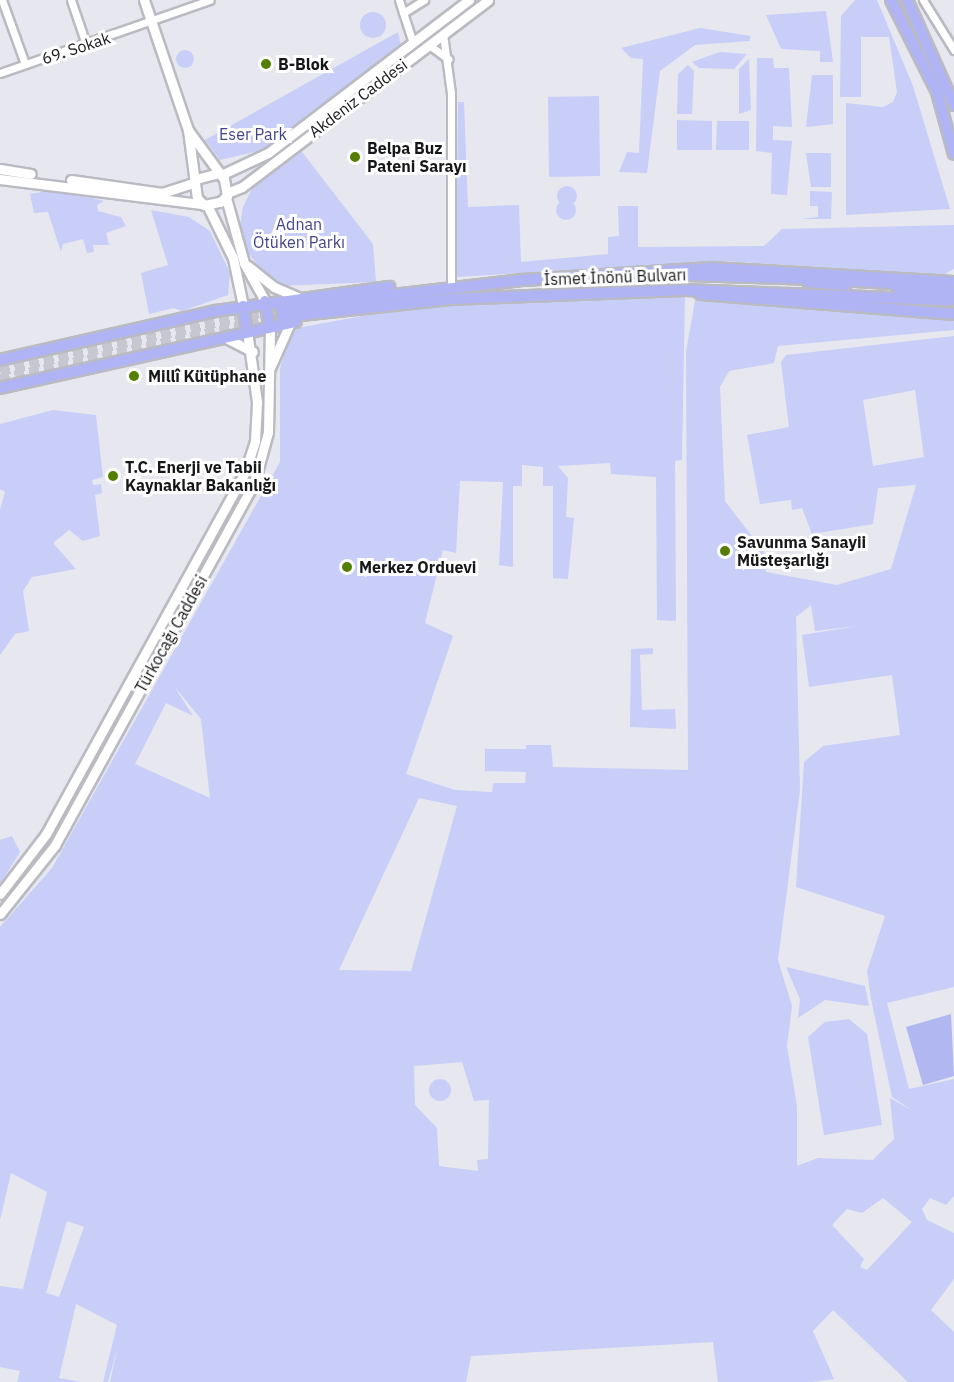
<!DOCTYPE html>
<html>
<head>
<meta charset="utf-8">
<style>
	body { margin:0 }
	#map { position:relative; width:954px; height:1382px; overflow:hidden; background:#e6e7ef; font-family:"IBM Plex Sans",sans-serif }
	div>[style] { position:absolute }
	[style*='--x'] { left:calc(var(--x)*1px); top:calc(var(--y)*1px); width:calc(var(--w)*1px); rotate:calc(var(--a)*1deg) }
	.green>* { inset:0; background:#c8cef7 }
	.round { border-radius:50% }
	.water>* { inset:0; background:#b1b8f1 }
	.primary-tunnel>* { height:10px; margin-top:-5px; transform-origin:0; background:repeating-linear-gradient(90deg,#c7c8cf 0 10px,transparent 0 15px) }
	.roads { filter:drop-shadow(2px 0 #babbc2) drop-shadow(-2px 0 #babbc2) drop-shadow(0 2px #babbc2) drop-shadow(0 -2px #babbc2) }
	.minor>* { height:7px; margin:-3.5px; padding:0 3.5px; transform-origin:3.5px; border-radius:3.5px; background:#fff }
	.secondary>* { height:9px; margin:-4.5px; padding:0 4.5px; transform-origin:4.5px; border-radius:4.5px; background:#fff }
	.primary>* { height:10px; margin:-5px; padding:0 5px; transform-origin:5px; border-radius:5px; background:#b1b4f4 }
	.dots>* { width:16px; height:16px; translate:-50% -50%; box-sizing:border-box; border:3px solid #fff; border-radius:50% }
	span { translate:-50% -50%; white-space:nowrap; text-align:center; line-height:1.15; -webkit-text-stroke:6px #fff; paint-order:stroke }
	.street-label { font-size:16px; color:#161719 }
	.poi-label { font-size:16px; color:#161719; font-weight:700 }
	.left { translate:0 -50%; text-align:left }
	.park-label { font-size:16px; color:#424489 }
</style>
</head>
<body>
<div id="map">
	<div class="green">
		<i style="clip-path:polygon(855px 0,877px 0,913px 86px,950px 209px,846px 215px,846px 103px,883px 107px,893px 102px,897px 92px,889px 37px,861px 37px,861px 97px,840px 97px,841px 16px)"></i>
		<i style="clip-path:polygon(826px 11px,833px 62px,820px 62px,820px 51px,781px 49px,766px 15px)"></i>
		<i class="round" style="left:360px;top:12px;width:26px;height:26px"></i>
		<i style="clip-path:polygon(700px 28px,751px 36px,749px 41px,695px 45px,660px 71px,647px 173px,619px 172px,627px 152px,639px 153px,643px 59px,631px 58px,621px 48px)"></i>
		<i style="clip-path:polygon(398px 32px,401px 46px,262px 150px,220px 160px,205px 140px)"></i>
		<i class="round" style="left:176px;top:50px;width:18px;height:18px"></i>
		<i style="clip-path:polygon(720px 52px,747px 54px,734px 69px,699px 68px,692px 62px)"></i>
		<i style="clip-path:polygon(757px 58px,773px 58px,774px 68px,789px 68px,792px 127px,773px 126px,773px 140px,792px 141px,787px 195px,771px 194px,772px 153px,756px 151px)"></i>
		<i style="clip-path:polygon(749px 59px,751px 110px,739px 114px,739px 69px)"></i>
		<i style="clip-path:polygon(688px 65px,694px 71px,692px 114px,677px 114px,678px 74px)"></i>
		<i style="clip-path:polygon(812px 75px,833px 75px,833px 124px,806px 127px)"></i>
		<i style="clip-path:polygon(599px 96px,600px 176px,549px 177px,548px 97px)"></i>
		<i style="clip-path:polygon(458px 102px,464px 102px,468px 207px,519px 205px,521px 262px,608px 254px,608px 237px,619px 236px,618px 206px,638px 206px,638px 247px,764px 246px,782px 229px,954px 225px,954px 269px,943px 275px,723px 261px,456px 277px)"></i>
		<i style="clip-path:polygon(677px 120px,712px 121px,712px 150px,677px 150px)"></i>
		<i style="clip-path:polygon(717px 121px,749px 121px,749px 150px,716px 150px)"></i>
		<i style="clip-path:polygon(299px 148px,373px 244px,376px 282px,279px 286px,248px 254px,240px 225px,243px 207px,252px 189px)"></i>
		<i style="clip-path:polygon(806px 153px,831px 153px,831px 187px,811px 187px)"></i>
		<i style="clip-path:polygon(44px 185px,104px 201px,97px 205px,98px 211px,121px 217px,126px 226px,106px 233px,109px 245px,93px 245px,94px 252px,87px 253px,83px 239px,63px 244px,61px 252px,48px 212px,34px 213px,30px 194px,42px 192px)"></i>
		<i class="round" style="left:557px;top:186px;width:20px;height:20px"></i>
		<i style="clip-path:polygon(810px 191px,832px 192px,831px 219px,800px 219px,818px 217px,818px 206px,810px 206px)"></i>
		<i class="round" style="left:556px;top:200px;width:20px;height:20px"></i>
		<i style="clip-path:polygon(151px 210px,189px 217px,210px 231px,230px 273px,228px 295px,182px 311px,174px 308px,149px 314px,141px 273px,168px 265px)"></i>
		<i style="clip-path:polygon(evenodd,685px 290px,682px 460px,675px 461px,676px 621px,657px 620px,656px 477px,611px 474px,610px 463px,558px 466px,568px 478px,566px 517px,574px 518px,568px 579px,553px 578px,553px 486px,543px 486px,543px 467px,522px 465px,522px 486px,513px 486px,513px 567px,499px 565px,503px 482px,460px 481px,456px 553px,443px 550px,425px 623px,453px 636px,406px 774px,455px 790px,492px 792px,493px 783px,525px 783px,526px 772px,485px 771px,485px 749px,526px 749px,526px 745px,551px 745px,553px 767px,688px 770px,686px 352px,695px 301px,954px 318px,954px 330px,778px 346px,774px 363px,729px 371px,720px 387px,725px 501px,764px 552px,766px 572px,837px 585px,891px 569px,916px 485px,878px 488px,873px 524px,812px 534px,802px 508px,792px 510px,791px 500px,760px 504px,747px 435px,789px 427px,781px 362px,786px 355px,954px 336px,954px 987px,887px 1003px,909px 1089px,954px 1079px,954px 1196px,946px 1205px,930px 1198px,922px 1209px,927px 1220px,954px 1233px,954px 1279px,931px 1310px,954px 1332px,954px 1382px,908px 1382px,833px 1310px,813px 1331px,834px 1379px,812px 1382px,718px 1382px,713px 1342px,471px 1356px,466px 1382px,110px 1382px,117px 1350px,108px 1382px,103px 1382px,117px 1325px,76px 1304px,59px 1378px,81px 1382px,17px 1382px,20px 1371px,0 1367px,0 1286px,23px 1289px,47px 1192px,11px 1173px,0 1220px,0 927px,52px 868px,280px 462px,280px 368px,292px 329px,417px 306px,685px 290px,915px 390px,924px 457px,873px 466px,863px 400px,915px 390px,685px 290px,811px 605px,815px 631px,858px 626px,802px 635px,809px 687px,892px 675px,900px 735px,823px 746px,804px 762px,796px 887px,885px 916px,867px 971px,871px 999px,892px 1097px,913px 1111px,890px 1098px,894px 1139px,873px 1160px,818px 1158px,797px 1166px,797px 1106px,787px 1046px,792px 1006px,778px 960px,800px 790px,796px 617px,811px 605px,685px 290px,174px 686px,201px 719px,210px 798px,135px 764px,166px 703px,193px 716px,174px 686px,685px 290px,419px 798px,457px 806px,411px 971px,339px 970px,419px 798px,685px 290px,462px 1062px,474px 1101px,489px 1100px,488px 1159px,477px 1160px,478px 1171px,439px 1166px,437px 1128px,415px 1105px,414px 1066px,462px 1062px,685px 290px,883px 1198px,912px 1222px,867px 1270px,860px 1267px,864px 1259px,832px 1225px,847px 1209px,862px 1213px,883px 1198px,685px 290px,67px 1221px,84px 1227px,59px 1297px,46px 1293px,67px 1221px)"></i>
		<i style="clip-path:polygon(53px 410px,96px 415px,103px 477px,92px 480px,93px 485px,101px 484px,102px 493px,95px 495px,100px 536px,83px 541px,69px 530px,53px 543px,76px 569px,32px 577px,23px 591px,29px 631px,15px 634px,0 655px,0 510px,5px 492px,0 489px,0 424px)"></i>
		<i style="clip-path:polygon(653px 648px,653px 654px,640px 655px,642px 710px,675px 709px,676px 729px,630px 727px,631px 649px)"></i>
		<i style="clip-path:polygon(12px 836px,20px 852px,0 884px,0 840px)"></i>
		<i style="clip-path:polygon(786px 967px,865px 986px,869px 1006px,825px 1000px,798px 1018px,800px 999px)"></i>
		<i style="clip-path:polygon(849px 1019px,867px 1034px,882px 1125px,824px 1135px,808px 1037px,825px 1022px)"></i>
		<i class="round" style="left:429px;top:1079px;width:22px;height:22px"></i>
	</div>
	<div class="water">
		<i style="clip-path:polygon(951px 1014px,954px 1076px,923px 1085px,906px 1027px)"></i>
	</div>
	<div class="primary-tunnel">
		<i style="--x:0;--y:371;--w:288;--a:-12.6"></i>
		<i style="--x:0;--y:379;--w:289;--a:-12.4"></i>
	</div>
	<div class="roads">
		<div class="minor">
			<i style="--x:2;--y:0;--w:68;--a:70.2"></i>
			<i style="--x:71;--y:0;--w:46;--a:71.2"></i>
			<i style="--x:399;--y:0;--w:45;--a:72"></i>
			<i style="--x:923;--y:0;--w:59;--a:58.2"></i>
			<i style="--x:403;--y:13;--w:25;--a:-32"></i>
			<i style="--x:443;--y:34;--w:60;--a:82.3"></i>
			<i style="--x:451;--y:93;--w:191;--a:90"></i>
			<i style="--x:429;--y:45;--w:24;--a:36"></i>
			<i style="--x:0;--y:73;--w:222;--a:-19.2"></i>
		</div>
		<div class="secondary">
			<i style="--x:144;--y:0;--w:137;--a:71.3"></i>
			<i style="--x:188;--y:130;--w:69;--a:82.5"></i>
			<i style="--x:197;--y:198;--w:10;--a:45"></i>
			<i style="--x:204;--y:205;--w:16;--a:-11"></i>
			<i style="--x:220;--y:202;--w:9;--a:-41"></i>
			<i style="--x:227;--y:196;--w:17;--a:-100"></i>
			<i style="--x:224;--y:179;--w:61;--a:-126.3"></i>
			<i style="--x:0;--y:169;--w:31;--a:9"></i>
			<i style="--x:221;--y:175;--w:52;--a:-25.1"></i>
			<i style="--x:268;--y:153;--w:253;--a:-37.3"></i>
			<i style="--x:0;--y:179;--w:203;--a:7.1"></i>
			<i style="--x:196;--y:179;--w:24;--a:-15"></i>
			<i style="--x:71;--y:180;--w:92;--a:8.1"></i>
			<i style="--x:162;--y:193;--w:35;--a:-18"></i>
			<i style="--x:227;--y:193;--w:16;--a:-22"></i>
			<i style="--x:242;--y:187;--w:309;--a:-37.2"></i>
			<i style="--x:226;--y:198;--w:67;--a:74.5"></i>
			<i style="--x:244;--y:263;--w:43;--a:61.1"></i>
			<i style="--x:207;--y:205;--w:59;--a:63.9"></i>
			<i style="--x:233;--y:258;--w:49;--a:78.2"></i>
			<i style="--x:248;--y:266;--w:33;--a:39"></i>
			<i style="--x:274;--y:287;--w:26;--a:23"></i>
			<i style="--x:226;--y:338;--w:30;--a:27"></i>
			<i style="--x:270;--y:368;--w:49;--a:-66"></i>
			<i style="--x:0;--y:894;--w:76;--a:-52.5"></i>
			<i style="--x:46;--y:834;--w:413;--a:-61.2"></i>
			<i style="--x:245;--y:472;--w:33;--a:-72"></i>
			<i style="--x:255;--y:441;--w:39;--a:-87"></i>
			<i style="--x:257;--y:402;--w:72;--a:-98"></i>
			<i style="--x:0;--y:914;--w:88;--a:-51.4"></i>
			<i style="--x:55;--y:845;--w:413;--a:-61.2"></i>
			<i style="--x:254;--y:483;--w:53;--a:-74.6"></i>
			<i style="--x:268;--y:432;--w:104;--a:-88.9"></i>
		</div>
		<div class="primary">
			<i style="--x:891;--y:0;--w:103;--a:63.4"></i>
			<i style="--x:937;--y:92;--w:64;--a:74.7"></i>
			<i style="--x:907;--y:0;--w:115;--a:65.9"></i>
			<i style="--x:688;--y:275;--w:128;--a:1.8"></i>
			<i style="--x:838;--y:280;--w:68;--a:3.4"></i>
			<i style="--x:808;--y:282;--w:38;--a:5"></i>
			<i style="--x:897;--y:288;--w:54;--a:4.2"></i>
			<i style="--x:700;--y:294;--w:255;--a:4.5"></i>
			<i style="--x:265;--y:301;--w:27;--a:80"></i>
			<i style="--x:243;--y:306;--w:25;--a:81"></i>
			<i style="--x:281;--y:308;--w:245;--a:-6.6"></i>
			<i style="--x:524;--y:280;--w:188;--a:-3.7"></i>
			<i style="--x:712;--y:268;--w:242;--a:3.3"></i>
			<i style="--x:282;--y:317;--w:169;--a:-6.1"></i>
			<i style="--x:450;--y:299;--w:235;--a:-2.2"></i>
			<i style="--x:685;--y:290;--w:265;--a:2.2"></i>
			<i style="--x:0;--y:360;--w:221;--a:-12.8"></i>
			<i style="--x:215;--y:311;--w:176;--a:-7.9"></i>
			<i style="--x:0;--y:388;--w:303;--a:-12.6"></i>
		</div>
	</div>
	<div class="dots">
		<i style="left:266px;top:64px;background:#557f03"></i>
		<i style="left:355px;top:157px;background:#557f03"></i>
		<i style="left:134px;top:376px;background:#557f03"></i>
		<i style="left:113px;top:476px;background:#557f03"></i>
		<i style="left:725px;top:551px;background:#557f03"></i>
		<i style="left:347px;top:567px;background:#557f03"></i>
	</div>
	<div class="street-label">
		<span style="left:76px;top:48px;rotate:-18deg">69. Sokak</span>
		<span style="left:358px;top:98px;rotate:-37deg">Akdeniz Caddesi</span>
		<span style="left:615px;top:277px;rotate:-2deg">İsmet İnönü Bulvarı</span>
		<span style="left:171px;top:634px;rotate:-61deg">Türkocağı Caddesi</span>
	</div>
	<div class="poi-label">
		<span class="left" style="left:278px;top:64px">B-Blok</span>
		<span class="left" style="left:367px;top:157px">Belpa Buz<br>Pateni Sarayı</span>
		<span class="left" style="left:148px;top:376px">Millî Kütüphane</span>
		<span class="left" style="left:125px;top:476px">T.C. Enerji ve Tabii<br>Kaynaklar Bakanlığı</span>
		<span class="left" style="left:737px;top:551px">Savunma Sanayii<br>Müsteşarlığı</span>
		<span class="left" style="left:359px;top:567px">Merkez Orduevi</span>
	</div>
	<div class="park-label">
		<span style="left:253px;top:134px">Eser Park</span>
		<span style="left:299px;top:233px">Adnan<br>Ötüken Parkı</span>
	</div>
</div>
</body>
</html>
